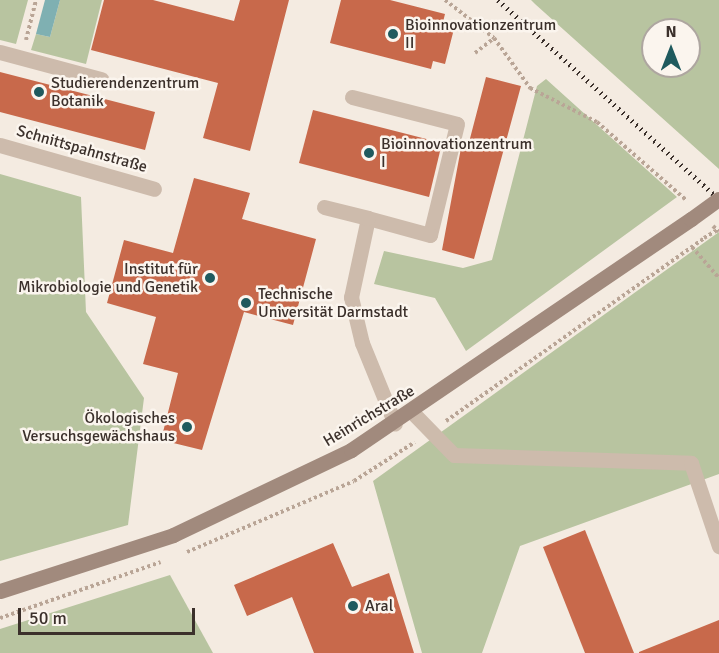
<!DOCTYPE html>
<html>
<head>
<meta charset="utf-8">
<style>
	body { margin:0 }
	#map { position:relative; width:719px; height:653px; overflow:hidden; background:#f4ebe1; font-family:Signika,sans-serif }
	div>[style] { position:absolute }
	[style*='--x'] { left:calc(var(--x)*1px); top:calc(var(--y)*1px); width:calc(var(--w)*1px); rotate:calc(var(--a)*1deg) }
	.green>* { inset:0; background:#b8c4a0 }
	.water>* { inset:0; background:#7fb0b2 }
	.building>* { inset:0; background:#c8694b }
	.path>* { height:4px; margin-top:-2px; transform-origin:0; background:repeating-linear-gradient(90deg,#b9a596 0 3px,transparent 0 6px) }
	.lane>* { height:15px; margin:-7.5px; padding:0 7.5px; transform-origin:7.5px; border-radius:7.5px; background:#cdbbac }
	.secondary>* { height:15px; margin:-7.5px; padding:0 7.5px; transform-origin:7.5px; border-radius:7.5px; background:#a18a7d }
	.rail>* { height:4.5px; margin-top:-2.25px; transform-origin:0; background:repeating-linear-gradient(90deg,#3b302b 0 1.5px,transparent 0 6px) }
	.path-bridge>* { height:4px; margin-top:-2px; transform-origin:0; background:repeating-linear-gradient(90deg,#b9a596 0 3px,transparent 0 6px) }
	.secondary-bridge>* { height:15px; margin:-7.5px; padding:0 7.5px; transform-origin:7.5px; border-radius:7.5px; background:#a18a7d }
	.dots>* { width:16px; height:16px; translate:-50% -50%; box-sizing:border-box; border:3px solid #fbf5ee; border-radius:50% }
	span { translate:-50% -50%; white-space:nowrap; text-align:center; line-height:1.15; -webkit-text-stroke:5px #fbf5ee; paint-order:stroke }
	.poi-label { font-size:16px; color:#3b302b }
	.left { translate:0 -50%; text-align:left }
	.right { translate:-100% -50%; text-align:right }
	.street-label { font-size:16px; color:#3b302b }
	.north { position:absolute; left:641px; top:18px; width:60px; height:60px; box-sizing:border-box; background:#fbf5ee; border:2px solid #aea6a0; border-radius:50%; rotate:0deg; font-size:16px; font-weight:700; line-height:24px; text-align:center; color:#3b302b }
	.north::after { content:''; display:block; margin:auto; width:21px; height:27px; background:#1f5a5e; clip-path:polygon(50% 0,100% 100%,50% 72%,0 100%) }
	.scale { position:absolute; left:18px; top:608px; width:177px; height:27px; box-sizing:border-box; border:3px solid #3b302b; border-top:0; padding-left:8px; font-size:18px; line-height:21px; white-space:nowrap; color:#3b302b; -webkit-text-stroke:4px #fbf5ee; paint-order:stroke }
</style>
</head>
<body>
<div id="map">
	<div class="green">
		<i style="clip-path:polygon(0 0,28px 0,16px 44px,0 40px)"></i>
		<i style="clip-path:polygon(60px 0,102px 0,86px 64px,31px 50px,36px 34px,50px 37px)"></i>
		<i style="clip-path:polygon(evenodd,531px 0,719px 0,719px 169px,535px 4px,531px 0,653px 30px,689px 30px,689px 66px,653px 66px,653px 30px)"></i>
		<i style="clip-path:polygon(546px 79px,677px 197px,466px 351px,435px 298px,374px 284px,384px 251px,463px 268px,492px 260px,537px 86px)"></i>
		<i style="clip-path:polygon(0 174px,81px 197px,86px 312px,144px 398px,128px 525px,0 561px)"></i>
		<i style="clip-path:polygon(719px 232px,719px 474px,520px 546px,482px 653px,422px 653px,373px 481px)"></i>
		<i style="clip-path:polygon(170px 575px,213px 653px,0 653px,0 629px)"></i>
	</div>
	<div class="water">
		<i style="clip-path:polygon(45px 0,60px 0,50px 37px,36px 34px)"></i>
	</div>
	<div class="building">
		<i style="clip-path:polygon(104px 0,153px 0,234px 21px,240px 0,289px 0,250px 151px,203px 138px,218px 83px,91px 50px)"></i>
		<i style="clip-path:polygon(341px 0,390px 0,445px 14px,443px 22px,455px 25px,445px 64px,433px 61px,431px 69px,330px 43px)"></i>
		<i style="clip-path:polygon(0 72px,155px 112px,145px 150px,0 112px)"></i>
		<i style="clip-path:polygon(486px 77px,521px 86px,474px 259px,442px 250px,461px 148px,467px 150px)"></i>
		<i style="clip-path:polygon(313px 110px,442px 143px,429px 197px,299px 163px)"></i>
		<i style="clip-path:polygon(194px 178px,250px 193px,242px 219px,316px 239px,293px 325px,244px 312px,202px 450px,161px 440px,178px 373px,143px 364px,156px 317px,107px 303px,124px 240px,173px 253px)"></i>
		<i style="clip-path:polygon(585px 530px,634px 653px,585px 653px,543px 547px)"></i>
		<i style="clip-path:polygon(333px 543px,352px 587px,389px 573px,414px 653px,314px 653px,292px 597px,247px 616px,234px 585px)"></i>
		<i style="clip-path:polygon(719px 620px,719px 653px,639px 653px,639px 652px)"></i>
	</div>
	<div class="path">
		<i style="--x:445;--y:0;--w:62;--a:37.8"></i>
		<i style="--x:494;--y:38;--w:62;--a:54.2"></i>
		<i style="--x:530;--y:88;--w:75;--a:26.9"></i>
		<i style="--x:597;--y:122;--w:118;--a:41.2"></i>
		<i style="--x:26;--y:40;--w:41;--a:-76"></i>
		<i style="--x:475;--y:53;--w:24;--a:-38"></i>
		<i style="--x:713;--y:226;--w:8;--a:45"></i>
		<i style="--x:692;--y:247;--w:41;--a:48.9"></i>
		<i style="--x:446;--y:421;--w:316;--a:-35.3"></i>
		<i style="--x:187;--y:552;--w:181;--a:-23"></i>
		<i style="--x:354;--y:481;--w:72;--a:-32.6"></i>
		<i style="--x:0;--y:618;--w:170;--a:-19.2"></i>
	</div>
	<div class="lane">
		<i style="--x:0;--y:52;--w:105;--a:15"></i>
		<i style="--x:352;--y:97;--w:108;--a:14.4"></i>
		<i style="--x:457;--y:124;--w:114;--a:103.7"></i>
		<i style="--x:430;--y:235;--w:64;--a:-164.7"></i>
		<i style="--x:368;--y:218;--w:81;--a:102.1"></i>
		<i style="--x:351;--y:297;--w:47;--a:76.6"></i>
		<i style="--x:362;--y:343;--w:87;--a:67.8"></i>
		<i style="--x:0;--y:145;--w:160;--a:15.9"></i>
		<i style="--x:324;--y:207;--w:45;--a:14"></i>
		<i style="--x:412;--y:412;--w:60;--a:45.7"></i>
		<i style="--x:454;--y:455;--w:237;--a:1.9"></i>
		<i style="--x:691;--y:463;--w:88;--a:71.4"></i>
	</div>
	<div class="secondary">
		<i style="--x:0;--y:591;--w:182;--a:-17.9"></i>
		<i style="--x:173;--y:535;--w:197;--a:-25.5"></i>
		<i style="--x:351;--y:450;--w:411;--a:-34.2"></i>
	</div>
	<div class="rail">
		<i style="--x:498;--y:0;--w:297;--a:42"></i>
	</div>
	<div class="path-bridge">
		<i style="--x:704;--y:238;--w:17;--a:-31"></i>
	</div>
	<div class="secondary-bridge">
		<i style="--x:691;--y:219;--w:34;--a:-36"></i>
	</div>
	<div class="dots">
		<i style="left:393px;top:34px;background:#1f5a5e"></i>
		<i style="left:39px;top:92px;background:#1f5a5e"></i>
		<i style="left:369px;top:153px;background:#1f5a5e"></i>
		<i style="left:210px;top:278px;background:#1f5a5e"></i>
		<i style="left:246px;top:303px;background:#1f5a5e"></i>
		<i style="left:187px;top:427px;background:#1f5a5e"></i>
		<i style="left:353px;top:606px;background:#1f5a5e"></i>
	</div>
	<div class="poi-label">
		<span class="left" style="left:405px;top:34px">Bioinnovationzentrum<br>II</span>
		<span class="left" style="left:51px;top:92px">Studierendenzentrum<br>Botanik</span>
		<span class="left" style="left:381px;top:153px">Bioinnovationzentrum<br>I</span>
		<span class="right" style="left:198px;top:278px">Institut für<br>Mikrobiologie und Genetik</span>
		<span class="left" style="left:258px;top:303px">Technische<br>Universität Darmstadt</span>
		<span class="right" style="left:175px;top:427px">Ökologisches<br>Versuchsgewächshaus</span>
		<span class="left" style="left:365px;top:606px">Aral</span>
	</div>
	<div class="street-label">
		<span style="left:82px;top:149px;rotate:16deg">Schnittspahnstraße</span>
		<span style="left:369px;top:416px;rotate:-31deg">Heinrichstraße</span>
	</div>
	<div class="north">N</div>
	<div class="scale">50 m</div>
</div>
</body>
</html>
